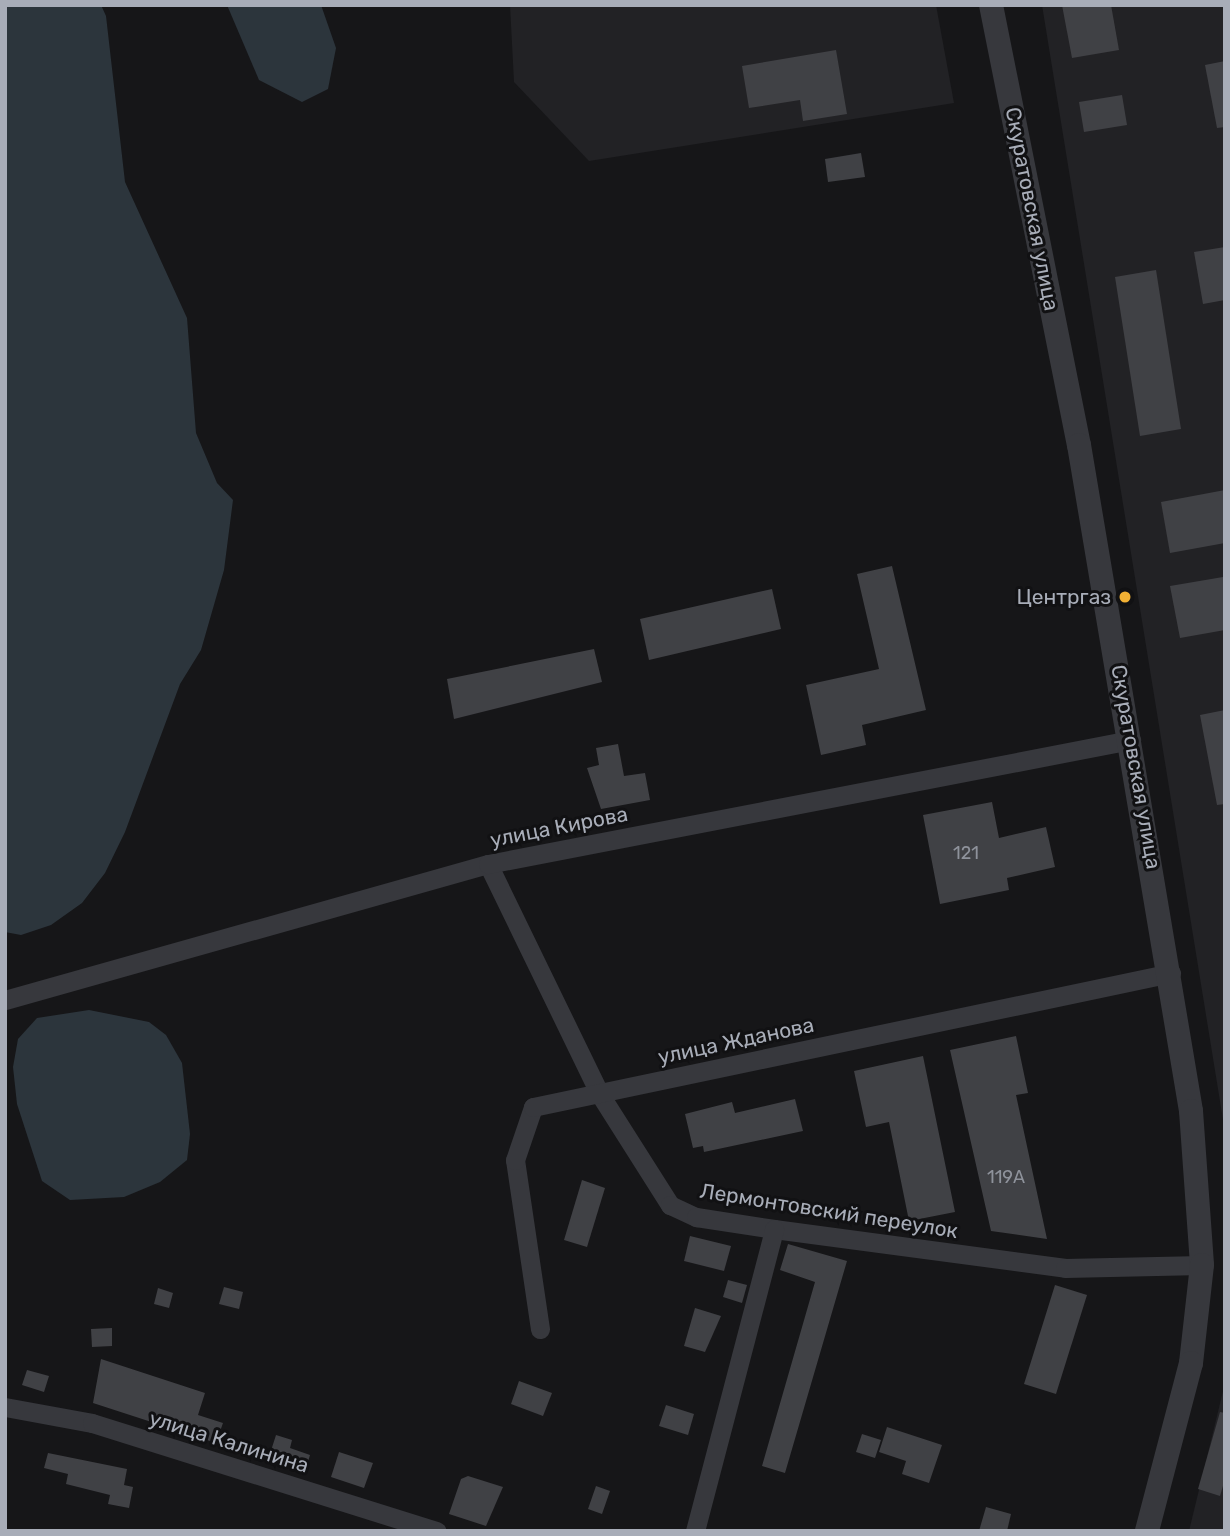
<!DOCTYPE html>
<html>
<head>
<meta charset="utf-8">
<style>
	body { margin:0 }
	#map { position:relative; width:1230px; height:1536px; overflow:hidden; background:#161618; font-family:Rubik,sans-serif }
	div>[style] { position:absolute }
	[style*='--x'] { left:calc(var(--x)*1px); top:calc(var(--y)*1px); width:calc(var(--w)*1px); rotate:calc(var(--a)*1deg) }
	.built>* { inset:0; background:#222225 }
	.water>* { inset:0; background:#2c353c }
	.building>* { inset:0; background:#404145 }
	.minor>* { height:19px; margin:-9.5px; padding:0 9.5px; transform-origin:9.5px; border-radius:9.5px; background:#37383d }
	.tertiary>* { height:24px; margin:-12px; padding:0 12px; transform-origin:12px; border-radius:12px; background:#37383d }
	.dots>* { width:19px; height:19px; translate:-50% -50%; box-sizing:border-box; border:4px solid #111113; border-radius:50% }
	span { translate:-50% -50%; white-space:nowrap; text-align:center; line-height:1.15; -webkit-text-stroke:6px #111113; paint-order:stroke }
	.number-label { font-size:18px; color:#8e929b }
	.number-label span { -webkit-text-stroke-width:0 }
	.street-label { font-size:21px; color:#a8adb8 }
	.poi-label { font-size:21px; color:#a8adb8 }
	.right { translate:-100% -50%; text-align:right }
	.frame { position:absolute; inset:0; border:7px solid #a8adb8; pointer-events:none }
</style>
</head>
<body>
<div id="map">
	<div class="built">
		<i style="clip-path:polygon(510px 5px,936px 5px,954px 103px,589px 161px,514px 82px)"></i>
		<i style="clip-path:polygon(1042px 5px,1225px 5px,1225px 1132px)"></i>
		<i style="clip-path:polygon(1225px 1383px,1225px 1531px,1189px 1531px)"></i>
	</div>
	<div class="water">
		<i style="clip-path:polygon(5px 5px,101px 5px,106px 16px,125px 182px,187px 318px,196px 433px,217px 483px,233px 500px,224px 570px,201px 650px,180px 684px,125px 832px,105px 873px,82px 903px,51px 925px,21px 935px,5px 932px)"></i>
		<i style="clip-path:polygon(227px 5px,321px 5px,336px 48px,328px 89px,302px 102px,259px 80px)"></i>
		<i style="clip-path:polygon(89px 1010px,149px 1022px,166px 1035px,182px 1063px,190px 1134px,187px 1160px,160px 1182px,124px 1197px,70px 1200px,42px 1181px,17px 1104px,13px 1067px,18px 1039px,37px 1018px)"></i>
	</div>
	<div class="building">
		<i style="clip-path:polygon(1062px 5px,1111px 5px,1119px 50px,1072px 58px)"></i>
		<i style="clip-path:polygon(836px 50px,847px 114px,803px 121px,800px 100px,749px 108px,742px 66px)"></i>
		<i style="clip-path:polygon(1225px 61px,1225px 127px,1217px 128px,1205px 65px)"></i>
		<i style="clip-path:polygon(1122px 95px,1127px 125px,1084px 132px,1079px 102px)"></i>
		<i style="clip-path:polygon(861px 153px,865px 177px,828px 182px,825px 159px)"></i>
		<i style="clip-path:polygon(1225px 247px,1225px 300px,1203px 304px,1194px 252px)"></i>
		<i style="clip-path:polygon(1156px 270px,1181px 429px,1140px 436px,1115px 277px)"></i>
		<i style="clip-path:polygon(1225px 490px,1225px 543px,1170px 553px,1161px 502px)"></i>
		<i style="clip-path:polygon(892px 566px,926px 710px,862px 725px,866px 745px,821px 755px,806px 685px,879px 669px,857px 574px)"></i>
		<i style="clip-path:polygon(1223px 577px,1225px 630px,1180px 638px,1170px 586px)"></i>
		<i style="clip-path:polygon(772px 589px,781px 629px,649px 660px,640px 619px)"></i>
		<i style="clip-path:polygon(594px 649px,602px 682px,454px 719px,447px 679px)"></i>
		<i style="clip-path:polygon(1225px 710px,1225px 804px,1217px 805px,1200px 715px)"></i>
		<i style="clip-path:polygon(618px 744px,624px 776px,645px 773px,650px 800px,601px 809px,587px 768px,599px 765px,596px 748px)"></i>
		<i style="clip-path:polygon(992px 802px,999px 838px,1046px 827px,1055px 867px,1007px 878px,1009px 890px,940px 904px,923px 815px)"></i>
		<i style="clip-path:polygon(1016px 1036px,1028px 1093px,1016px 1095px,1047px 1239px,991px 1231px,950px 1050px)"></i>
		<i style="clip-path:polygon(923px 1056px,955px 1212px,909px 1221px,889px 1122px,866px 1127px,854px 1071px)"></i>
		<i style="clip-path:polygon(795px 1099px,803px 1131px,704px 1152px,703px 1146px,693px 1148px,685px 1114px,732px 1102px,735px 1113px)"></i>
		<i style="clip-path:polygon(582px 1180px,605px 1188px,587px 1247px,564px 1240px)"></i>
		<i style="clip-path:polygon(690px 1236px,731px 1246px,724px 1271px,684px 1261px)"></i>
		<i style="clip-path:polygon(788px 1244px,847px 1261px,785px 1473px,762px 1466px,815px 1282px,780px 1270px)"></i>
		<i style="clip-path:polygon(728px 1280px,747px 1285px,742px 1303px,723px 1297px)"></i>
		<i style="clip-path:polygon(1055px 1285px,1087px 1295px,1056px 1394px,1024px 1384px)"></i>
		<i style="clip-path:polygon(224px 1287px,243px 1292px,239px 1309px,219px 1304px)"></i>
		<i style="clip-path:polygon(158px 1288px,173px 1293px,169px 1308px,154px 1304px)"></i>
		<i style="clip-path:polygon(695px 1308px,721px 1316px,705px 1352px,684px 1346px)"></i>
		<i style="clip-path:polygon(112px 1328px,112px 1346px,92px 1347px,91px 1329px)"></i>
		<i style="clip-path:polygon(101px 1359px,205px 1393px,198px 1415px,223px 1423px,216px 1443px,93px 1403px)"></i>
		<i style="clip-path:polygon(27px 1370px,49px 1376px,44px 1392px,22px 1385px)"></i>
		<i style="clip-path:polygon(519px 1381px,552px 1393px,543px 1416px,511px 1404px)"></i>
		<i style="clip-path:polygon(666px 1405px,694px 1414px,688px 1435px,659px 1426px)"></i>
		<i style="clip-path:polygon(1220px 1412px,1225px 1413px,1225px 1479px,1220px 1496px,1198px 1489px)"></i>
		<i style="clip-path:polygon(887px 1427px,942px 1445px,929px 1483px,902px 1474px,906px 1461px,879px 1452px)"></i>
		<i style="clip-path:polygon(862px 1434px,881px 1440px,875px 1458px,856px 1452px)"></i>
		<i style="clip-path:polygon(276px 1435px,292px 1440px,290px 1448px,310px 1455px,305px 1472px,268px 1460px)"></i>
		<i style="clip-path:polygon(339px 1452px,373px 1463px,364px 1488px,331px 1477px)"></i>
		<i style="clip-path:polygon(48px 1453px,127px 1469px,124px 1485px,133px 1487px,129px 1508px,108px 1504px,110px 1495px,66px 1484px,68px 1474px,44px 1468px)"></i>
		<i style="clip-path:polygon(468px 1476px,503px 1487px,486px 1526px,449px 1514px,461px 1479px)"></i>
		<i style="clip-path:polygon(596px 1486px,610px 1491px,602px 1514px,588px 1509px)"></i>
		<i style="clip-path:polygon(986px 1507px,1011px 1514px,1007px 1531px,979px 1531px)"></i>
	</div>
	<div class="minor">
		<i style="--x:488;--y:864;--w:254;--a:64.1"></i>
		<i style="--x:599;--y:1093;--w:133;--a:57.6"></i>
		<i style="--x:670;--y:1205;--w:29;--a:25"></i>
		<i style="--x:696;--y:1217;--w:79;--a:8.7"></i>
		<i style="--x:774;--y:1229;--w:294;--a:7.6"></i>
		<i style="--x:1065;--y:1268;--w:137;--a:-1.3"></i>
		<i style="--x:5;--y:1000;--w:502;--a:-15.73"></i>
		<i style="--x:488;--y:864;--w:655;--a:-10.92"></i>
		<i style="--x:540;--y:1329;--w:171;--a:-98.4"></i>
		<i style="--x:515;--y:1160;--w:56;--a:-71.2"></i>
		<i style="--x:533;--y:1107;--w:652;--a:-11.86"></i>
		<i style="--x:5;--y:1407;--w:88;--a:10.4"></i>
		<i style="--x:92;--y:1423;--w:361;--a:17.4"></i>
		<i style="--x:695;--y:1531;--w:312;--a:-75.3"></i>
	</div>
	<div class="tertiary">
		<i style="--x:991;--y:5;--w:449;--a:78.7"></i>
		<i style="--x:1079;--y:445;--w:675;--a:80.45"></i>
		<i style="--x:1191;--y:1111;--w:154;--a:85.9"></i>
		<i style="--x:1202;--y:1265;--w:99;--a:96.4"></i>
		<i style="--x:1191;--y:1363;--w:174;--a:104.7"></i>
	</div>
	<div class="dots">
		<i style="left:1125px;top:597px;background:#f2b134"></i>
	</div>
	<div class="number-label">
		<span style="left:966px;top:853px">121</span>
		<span style="left:1006px;top:1177px">119А</span>
	</div>
	<div class="street-label">
		<span style="left:1032px;top:209px;rotate:79deg">Скуратовская улица</span>
		<span style="left:1136px;top:767px;rotate:80deg">Скуратовская улица</span>
		<span style="left:559px;top:827px;rotate:-11deg">улица Кирова</span>
		<span style="left:736px;top:1041px;rotate:-12deg">улица Жданова</span>
		<span style="left:829px;top:1211px;rotate:9deg">Лермонтовский переулок</span>
		<span style="left:229px;top:1442px;rotate:17deg">улица Калинина</span>
	</div>
	<div class="poi-label">
		<span class="right" style="left:1111px;top:597px">Центргаз</span>
	</div>
	<div class="frame"></div>
</div>
</body>
</html>
